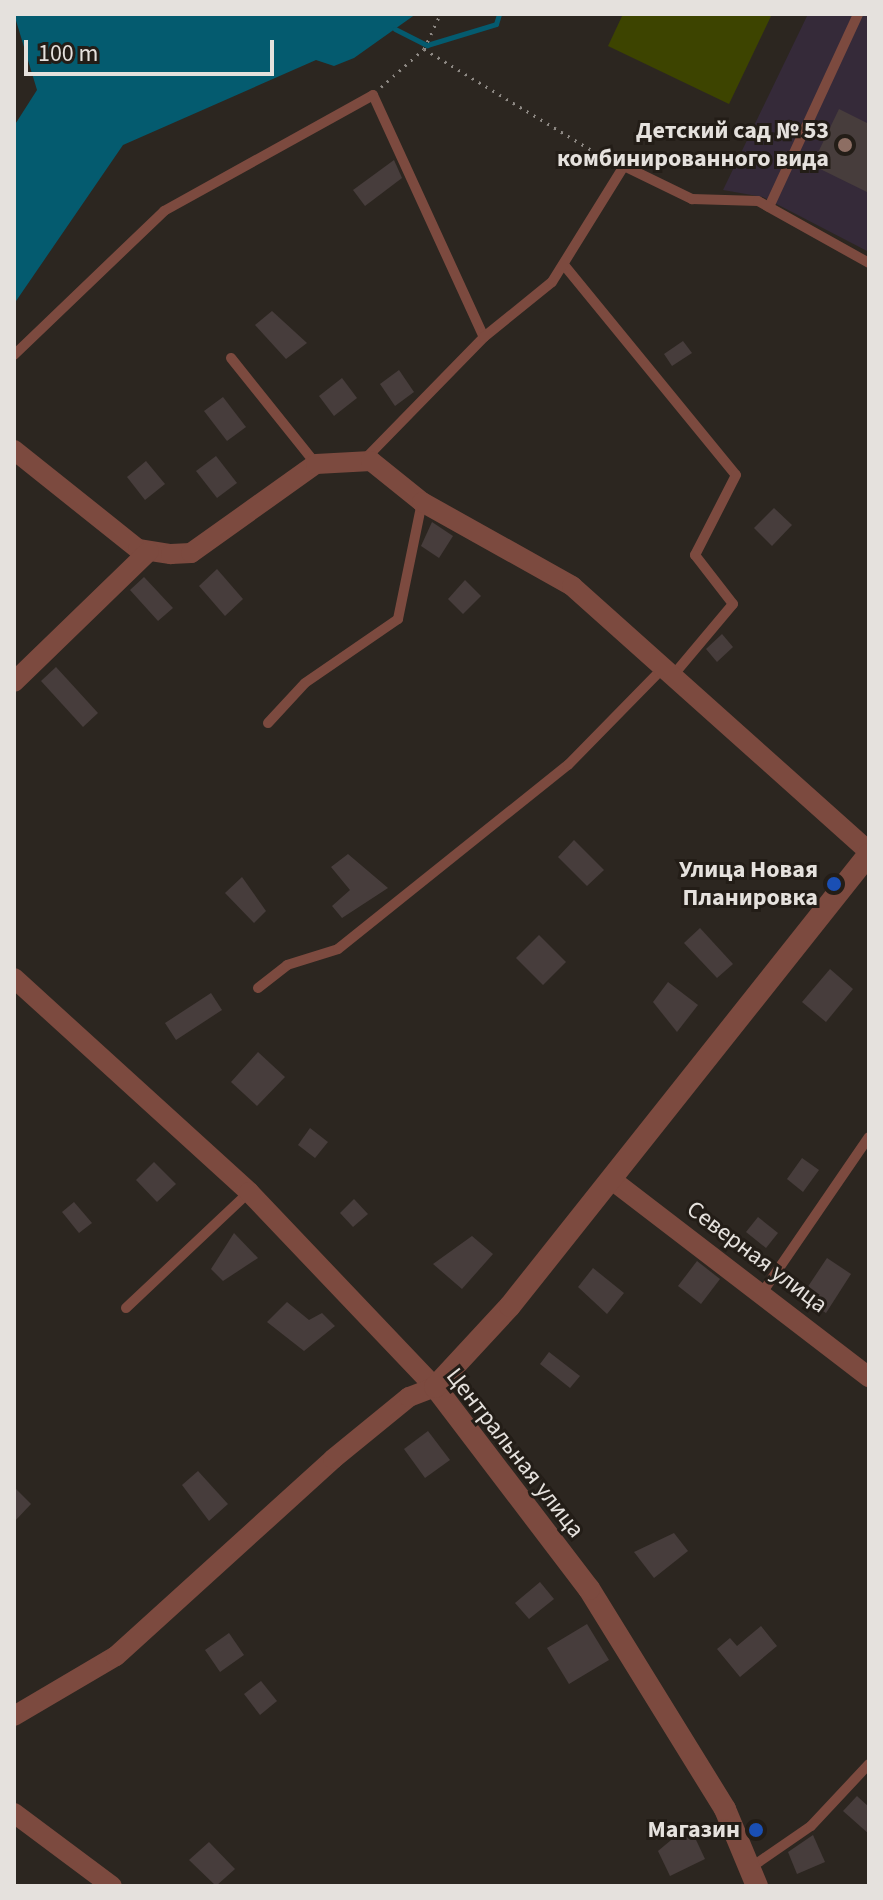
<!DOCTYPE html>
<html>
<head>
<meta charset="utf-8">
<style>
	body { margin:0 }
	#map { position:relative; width:883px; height:1900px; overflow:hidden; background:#2c2620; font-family:"Source Sans 3",sans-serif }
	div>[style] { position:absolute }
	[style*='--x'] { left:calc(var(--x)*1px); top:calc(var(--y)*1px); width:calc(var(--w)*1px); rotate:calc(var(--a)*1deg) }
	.education>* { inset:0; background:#352a39 }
	.green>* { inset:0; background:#3d4400 }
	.water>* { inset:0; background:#045b6f }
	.stream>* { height:5px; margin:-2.5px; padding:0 2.5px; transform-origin:2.5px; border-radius:2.5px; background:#045b6f }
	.building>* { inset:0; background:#473d3c }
	.path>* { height:3px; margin-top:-1.5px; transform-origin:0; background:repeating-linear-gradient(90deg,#8e8984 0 2px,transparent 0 8px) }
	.service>* { height:10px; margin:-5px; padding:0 5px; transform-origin:5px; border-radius:5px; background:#7c4a3f }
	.minor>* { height:20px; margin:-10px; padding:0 10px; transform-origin:10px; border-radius:10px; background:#7c4a3f }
	.tertiary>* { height:22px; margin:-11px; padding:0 11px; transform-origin:11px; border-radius:11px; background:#7c4a3f }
	.dots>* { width:22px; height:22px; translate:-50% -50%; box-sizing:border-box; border:4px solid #231d17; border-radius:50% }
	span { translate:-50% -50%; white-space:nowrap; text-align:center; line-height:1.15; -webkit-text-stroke:6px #231d17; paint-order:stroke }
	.poi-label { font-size:24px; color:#e5e1dd; font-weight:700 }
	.right { translate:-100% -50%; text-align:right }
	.street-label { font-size:24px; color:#e5e1dd }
	.frame { position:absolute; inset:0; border:16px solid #e5e1dd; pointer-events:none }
	.scale { position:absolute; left:24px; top:40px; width:250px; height:36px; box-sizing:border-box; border:4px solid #e5e1dd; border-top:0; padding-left:10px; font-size:24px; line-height:28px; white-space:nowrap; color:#e5e1dd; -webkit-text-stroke:6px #231d17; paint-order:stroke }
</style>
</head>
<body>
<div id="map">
	<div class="education">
		<i style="clip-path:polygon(808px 14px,869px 14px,869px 252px,763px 197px,723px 190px)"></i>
	</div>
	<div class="green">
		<i style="clip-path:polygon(623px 14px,772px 14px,729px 104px,608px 46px)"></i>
	</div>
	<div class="water">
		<i style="clip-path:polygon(14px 14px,416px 14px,354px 58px,334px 66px,316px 60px,123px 145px,14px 304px,14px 126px,37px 90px)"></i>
	</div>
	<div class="stream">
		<i style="--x:395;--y:29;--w:36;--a:27"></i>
		<i style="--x:427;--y:45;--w:72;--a:-16.9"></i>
		<i style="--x:496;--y:24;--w:10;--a:-73"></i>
	</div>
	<div class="building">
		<i style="clip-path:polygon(839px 109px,869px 124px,869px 193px,812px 165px)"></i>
		<i style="clip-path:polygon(394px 160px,402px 178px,365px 206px,353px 190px)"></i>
		<i style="clip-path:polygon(272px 311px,307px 343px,286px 359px,255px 325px)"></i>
		<i style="clip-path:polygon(683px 341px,692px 353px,672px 366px,664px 354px)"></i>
		<i style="clip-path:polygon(399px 370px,414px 392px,395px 406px,380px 384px)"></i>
		<i style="clip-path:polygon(342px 378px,357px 398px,334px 416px,319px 396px)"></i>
		<i style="clip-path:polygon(223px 397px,246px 427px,227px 441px,204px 411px)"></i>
		<i style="clip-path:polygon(216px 456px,237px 483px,217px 498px,196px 471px)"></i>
		<i style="clip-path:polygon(146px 461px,165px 484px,145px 500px,127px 477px)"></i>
		<i style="clip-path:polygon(774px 508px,792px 525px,772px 546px,754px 528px)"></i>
		<i style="clip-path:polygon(432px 522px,453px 536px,439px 558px,421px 546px)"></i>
		<i style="clip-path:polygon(217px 569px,243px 599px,225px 616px,199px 586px)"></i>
		<i style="clip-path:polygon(144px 577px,173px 608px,158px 621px,130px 590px)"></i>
		<i style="clip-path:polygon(465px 580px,481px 596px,463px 614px,448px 599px)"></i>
		<i style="clip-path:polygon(722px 634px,733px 647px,717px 662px,706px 649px)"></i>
		<i style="clip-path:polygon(56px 667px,98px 713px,83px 727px,41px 681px)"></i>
		<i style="clip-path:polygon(574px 840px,604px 870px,587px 886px,558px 857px)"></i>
		<i style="clip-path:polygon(348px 854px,388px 888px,342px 918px,332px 906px,350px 890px,331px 867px)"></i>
		<i style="clip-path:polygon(242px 877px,266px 911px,254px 923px,225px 893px)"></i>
		<i style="clip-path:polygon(700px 928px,733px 964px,717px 978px,684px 943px)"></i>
		<i style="clip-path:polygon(539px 935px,566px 962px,543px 985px,516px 958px)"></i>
		<i style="clip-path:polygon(830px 969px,853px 989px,826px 1022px,802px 1002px)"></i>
		<i style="clip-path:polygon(668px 982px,698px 1005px,677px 1032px,653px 1002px)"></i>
		<i style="clip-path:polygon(211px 993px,222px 1010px,176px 1040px,165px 1023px)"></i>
		<i style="clip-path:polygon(258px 1052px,285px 1077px,257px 1106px,231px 1082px)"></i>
		<i style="clip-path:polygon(310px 1128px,328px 1142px,315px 1158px,298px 1145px)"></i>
		<i style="clip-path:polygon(802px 1158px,819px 1170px,803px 1192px,787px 1179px)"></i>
		<i style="clip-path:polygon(154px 1162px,176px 1184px,157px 1202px,136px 1180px)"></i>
		<i style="clip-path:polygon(354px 1199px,368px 1214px,353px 1227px,340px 1213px)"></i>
		<i style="clip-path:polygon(74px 1202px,92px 1223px,79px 1233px,62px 1212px)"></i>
		<i style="clip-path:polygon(758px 1217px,778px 1233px,766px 1248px,746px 1232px)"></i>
		<i style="clip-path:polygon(234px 1233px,258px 1258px,223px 1281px,211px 1269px)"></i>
		<i style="clip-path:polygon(472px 1236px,493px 1254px,462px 1289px,433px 1264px)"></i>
		<i style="clip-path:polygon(827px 1258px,851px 1274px,826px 1313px,801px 1297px)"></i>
		<i style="clip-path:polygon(697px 1261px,720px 1279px,701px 1304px,678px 1286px)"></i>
		<i style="clip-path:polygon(593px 1268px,624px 1293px,607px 1314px,578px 1287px)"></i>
		<i style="clip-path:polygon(287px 1302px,309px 1320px,322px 1313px,335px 1326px,304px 1351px,267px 1322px)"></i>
		<i style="clip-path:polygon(549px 1352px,580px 1376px,570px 1388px,540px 1364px)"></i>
		<i style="clip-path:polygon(428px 1431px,450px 1460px,425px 1478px,404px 1449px)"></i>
		<i style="clip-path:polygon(198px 1471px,228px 1504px,209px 1521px,182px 1485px)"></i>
		<i style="clip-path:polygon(14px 1487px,31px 1504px,14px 1522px)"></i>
		<i style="clip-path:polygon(674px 1533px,688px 1551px,654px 1578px,634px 1552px)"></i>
		<i style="clip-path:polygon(540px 1582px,554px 1599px,529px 1619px,515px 1603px)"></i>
		<i style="clip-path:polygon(587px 1624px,609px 1660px,569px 1684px,547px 1648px)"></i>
		<i style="clip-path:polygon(761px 1626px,777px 1646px,740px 1677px,717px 1649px,730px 1638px,737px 1646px)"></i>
		<i style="clip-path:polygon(229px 1633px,244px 1655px,220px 1672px,205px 1650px)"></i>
		<i style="clip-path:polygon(261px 1681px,277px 1701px,260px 1715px,244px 1694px)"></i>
		<i style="clip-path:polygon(857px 1796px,869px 1807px,869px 1834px,843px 1811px)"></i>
		<i style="clip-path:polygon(689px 1825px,705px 1859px,670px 1876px,658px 1851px)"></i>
		<i style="clip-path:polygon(813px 1835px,825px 1862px,797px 1874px,788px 1852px)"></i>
		<i style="clip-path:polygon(209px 1842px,235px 1869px,216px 1886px,189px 1860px)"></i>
	</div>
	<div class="path">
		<i style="--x:424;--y:49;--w:221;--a:31.1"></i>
		<i style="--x:381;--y:87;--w:57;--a:-41.5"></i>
		<i style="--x:424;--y:49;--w:38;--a:-65"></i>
	</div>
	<div class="service">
		<i style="--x:769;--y:207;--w:213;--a:-65.2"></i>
		<i style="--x:564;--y:265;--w:271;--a:50.7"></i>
		<i style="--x:736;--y:475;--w:90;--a:117.1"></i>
		<i style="--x:695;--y:555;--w:62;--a:52.2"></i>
		<i style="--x:733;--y:604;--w:97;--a:130"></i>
		<i style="--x:14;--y:355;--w:208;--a:-43.8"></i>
		<i style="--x:164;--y:211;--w:239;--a:-29"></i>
		<i style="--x:373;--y:95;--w:266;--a:65.4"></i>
		<i style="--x:231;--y:358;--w:136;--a:51.3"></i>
		<i style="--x:364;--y:460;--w:172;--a:-45.7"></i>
		<i style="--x:484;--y:337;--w:87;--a:-39"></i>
		<i style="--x:552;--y:282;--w:137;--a:-58.2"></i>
		<i style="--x:624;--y:166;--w:76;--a:25.9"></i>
		<i style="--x:692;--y:199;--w:66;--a:1.7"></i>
		<i style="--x:758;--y:201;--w:127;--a:29.2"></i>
		<i style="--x:268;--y:723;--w:54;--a:-47.2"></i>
		<i style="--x:305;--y:683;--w:113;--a:-34.5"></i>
		<i style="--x:398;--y:619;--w:119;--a:-78.4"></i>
		<i style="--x:258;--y:988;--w:37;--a:-38"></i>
		<i style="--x:287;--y:965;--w:53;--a:-17.4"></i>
		<i style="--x:338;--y:949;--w:295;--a:-38.7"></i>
		<i style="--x:568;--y:765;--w:132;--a:-45.6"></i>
		<i style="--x:762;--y:1293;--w:189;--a:-55.6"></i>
		<i style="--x:126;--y:1308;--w:169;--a:-43.3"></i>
		<i style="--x:753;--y:1866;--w:70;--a:-34.6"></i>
		<i style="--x:811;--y:1826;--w:85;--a:-46.9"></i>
	</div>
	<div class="minor">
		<i style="--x:14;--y:450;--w:159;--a:38.6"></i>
		<i style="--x:138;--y:549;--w:33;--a:9"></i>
		<i style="--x:171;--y:554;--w:20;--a:-3"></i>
		<i style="--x:191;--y:553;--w:153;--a:-35.5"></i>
		<i style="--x:316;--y:464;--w:55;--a:-3.1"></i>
		<i style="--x:371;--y:461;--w:65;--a:38.8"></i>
		<i style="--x:422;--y:502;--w:172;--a:29.2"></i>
		<i style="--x:572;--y:586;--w:399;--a:41.8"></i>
		<i style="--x:14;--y:682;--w:188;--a:-44.1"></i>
		<i style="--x:14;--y:978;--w:318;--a:42.3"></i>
		<i style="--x:249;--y:1192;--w:269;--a:46.4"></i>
		<i style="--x:612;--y:1180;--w:324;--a:37.5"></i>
		<i style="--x:14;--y:1716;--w:118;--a:-30.5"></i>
		<i style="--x:116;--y:1656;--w:293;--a:-42.2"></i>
		<i style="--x:333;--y:1459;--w:98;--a:-39.2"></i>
		<i style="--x:409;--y:1397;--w:28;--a:-21"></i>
		<i style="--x:14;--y:1813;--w:122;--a:36.7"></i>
	</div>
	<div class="tertiary">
		<i style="--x:757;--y:1886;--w:83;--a:-112.6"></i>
		<i style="--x:725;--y:1809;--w:259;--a:-121.7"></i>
		<i style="--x:589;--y:1589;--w:254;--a:-127.3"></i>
		<i style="--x:435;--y:1387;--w:110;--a:-47.2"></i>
		<i style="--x:510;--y:1306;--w:577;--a:-51.54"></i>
	</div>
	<div class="dots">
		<i style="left:845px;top:145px;background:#8d6e63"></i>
		<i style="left:834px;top:884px;background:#1a4fb4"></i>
		<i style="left:756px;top:1830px;background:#1a4fb4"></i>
	</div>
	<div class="poi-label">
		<span class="right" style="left:829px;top:145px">Детский сад № 53<br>комбинированного вида</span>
		<span class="right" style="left:818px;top:884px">Улица Новая<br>Планировка</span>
		<span class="right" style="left:740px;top:1830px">Магазин</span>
	</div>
	<div class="street-label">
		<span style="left:757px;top:1257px;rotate:37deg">Северная улица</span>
		<span style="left:515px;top:1453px;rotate:52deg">Центральная улица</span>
	</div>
	<div class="frame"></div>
	<div class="scale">100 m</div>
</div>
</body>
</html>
